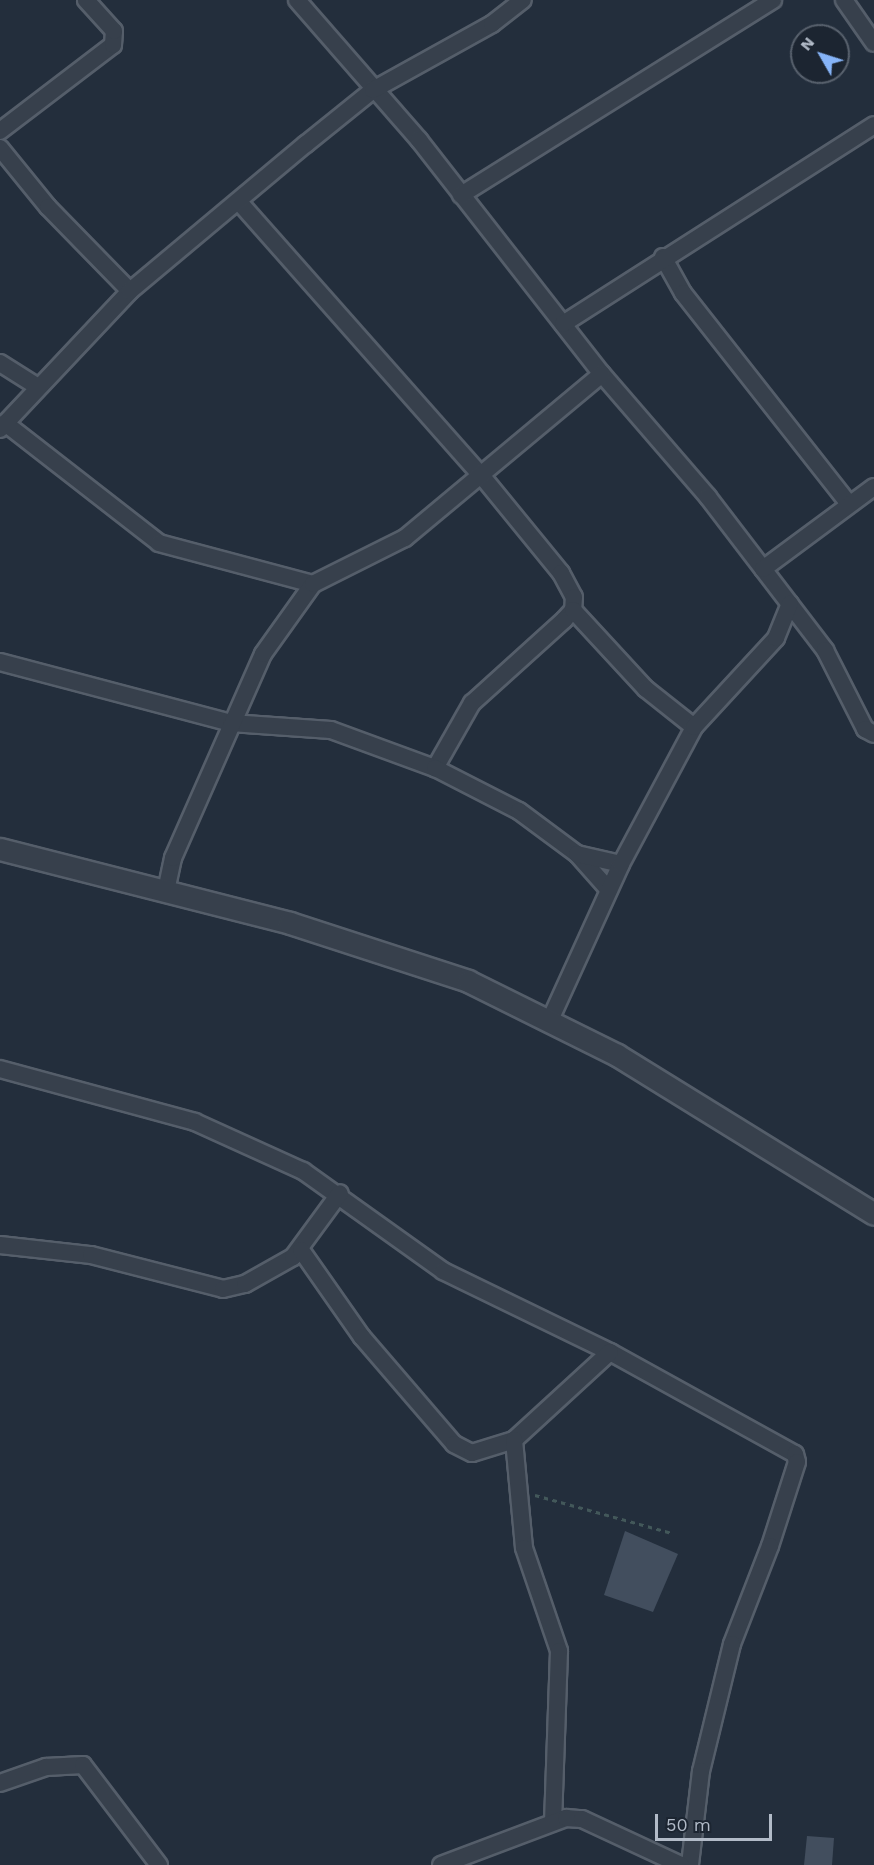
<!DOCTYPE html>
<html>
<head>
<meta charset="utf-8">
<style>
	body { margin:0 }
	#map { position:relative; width:874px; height:1865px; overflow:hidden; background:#232e3c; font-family:"Work Sans",sans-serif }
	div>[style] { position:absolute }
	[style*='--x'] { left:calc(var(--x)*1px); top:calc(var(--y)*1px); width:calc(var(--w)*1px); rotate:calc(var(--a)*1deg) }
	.building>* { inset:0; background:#424e5e }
	.path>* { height:3px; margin-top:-1.5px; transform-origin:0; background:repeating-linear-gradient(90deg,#43585a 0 4.5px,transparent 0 9px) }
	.roads { filter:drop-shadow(2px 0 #555e6a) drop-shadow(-2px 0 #555e6a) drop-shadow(0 2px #555e6a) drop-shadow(0 -2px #555e6a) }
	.minor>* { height:16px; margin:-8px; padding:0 8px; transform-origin:8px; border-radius:8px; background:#37404c }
	.tertiary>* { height:21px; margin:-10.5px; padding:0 10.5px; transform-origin:10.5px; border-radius:10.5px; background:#37404c }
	span { translate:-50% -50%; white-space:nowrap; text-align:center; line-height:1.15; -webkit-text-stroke:4.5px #1c2531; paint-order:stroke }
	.north { position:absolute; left:790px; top:24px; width:60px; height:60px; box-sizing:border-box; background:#1c2531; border:2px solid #58616d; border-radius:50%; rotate:309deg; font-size:16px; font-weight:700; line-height:24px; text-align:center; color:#b2bbc8 }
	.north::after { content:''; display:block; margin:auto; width:21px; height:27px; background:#86b4f8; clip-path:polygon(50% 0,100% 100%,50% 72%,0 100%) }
	.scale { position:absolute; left:655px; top:1814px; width:117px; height:27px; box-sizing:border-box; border:3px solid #b2bbc8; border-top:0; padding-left:8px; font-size:18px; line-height:21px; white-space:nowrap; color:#b2bbc8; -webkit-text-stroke:4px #1c2531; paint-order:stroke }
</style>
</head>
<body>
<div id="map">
	<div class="building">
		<i style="clip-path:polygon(625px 1531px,678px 1554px,653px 1612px,604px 1595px)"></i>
		<i style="clip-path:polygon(807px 1836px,834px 1838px,832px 1865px,804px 1865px)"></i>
	</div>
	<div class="path">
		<i style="--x:535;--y:1495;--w:142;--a:15.5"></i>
	</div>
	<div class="roads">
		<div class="minor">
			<i style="--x:297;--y:0;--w:186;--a:48.9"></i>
			<i style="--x:419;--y:140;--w:297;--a:52"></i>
			<i style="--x:602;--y:374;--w:162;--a:49.2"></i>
			<i style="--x:708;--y:497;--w:193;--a:52.6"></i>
			<i style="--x:825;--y:650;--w:89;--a:63.1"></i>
			<i style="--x:865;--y:729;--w:10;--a:29"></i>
			<i style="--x:844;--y:0;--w:52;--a:55.1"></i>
			<i style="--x:0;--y:131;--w:142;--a:-37.3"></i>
			<i style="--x:113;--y:45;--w:14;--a:-86"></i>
			<i style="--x:114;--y:31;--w:42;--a:-132.1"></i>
			<i style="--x:0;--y:148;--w:76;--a:50.9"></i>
			<i style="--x:48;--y:207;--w:117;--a:45.7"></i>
			<i style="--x:461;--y:195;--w:368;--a:-32"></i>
			<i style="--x:240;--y:203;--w:363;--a:48.5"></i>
			<i style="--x:481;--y:475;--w:127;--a:50.8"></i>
			<i style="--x:561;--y:573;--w:27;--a:62"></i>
			<i style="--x:574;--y:597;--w:13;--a:94"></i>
			<i style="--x:573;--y:610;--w:13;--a:132"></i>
			<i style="--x:564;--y:620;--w:124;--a:137.9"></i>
			<i style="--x:472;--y:703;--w:75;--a:119.6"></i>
			<i style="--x:663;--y:257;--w:41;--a:60.9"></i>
			<i style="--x:683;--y:293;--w:268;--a:51.8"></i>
			<i style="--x:563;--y:324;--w:369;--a:-32.6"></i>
			<i style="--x:0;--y:363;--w:45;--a:32.3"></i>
			<i style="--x:5;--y:423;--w:195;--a:37.9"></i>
			<i style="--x:159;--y:543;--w:159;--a:14.9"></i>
			<i style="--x:0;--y:429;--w:190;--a:-46.7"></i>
			<i style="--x:130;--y:291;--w:229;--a:-39.9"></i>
			<i style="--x:306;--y:144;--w:86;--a:-38.9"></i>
			<i style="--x:373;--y:90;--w:136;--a:-29"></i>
			<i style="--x:492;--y:24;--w:39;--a:-38"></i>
			<i style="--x:763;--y:569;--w:138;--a:-36.5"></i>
			<i style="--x:573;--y:610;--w:108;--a:47.3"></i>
			<i style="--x:646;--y:689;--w:61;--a:38.4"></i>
			<i style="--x:0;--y:662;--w:239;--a:14.8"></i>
			<i style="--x:231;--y:723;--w:100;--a:4"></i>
			<i style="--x:331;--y:730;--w:111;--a:20.1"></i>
			<i style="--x:435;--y:768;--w:94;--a:27.1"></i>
			<i style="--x:519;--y:811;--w:72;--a:36.6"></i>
			<i style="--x:577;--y:854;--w:48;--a:48.4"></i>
			<i style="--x:577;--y:854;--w:45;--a:12.8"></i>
			<i style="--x:166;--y:891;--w:34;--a:-78"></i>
			<i style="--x:173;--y:858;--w:223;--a:-66.2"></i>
			<i style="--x:263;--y:654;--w:86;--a:-54.5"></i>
			<i style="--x:313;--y:584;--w:103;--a:-26.6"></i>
			<i style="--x:405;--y:538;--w:256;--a:-39.8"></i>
			<i style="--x:550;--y:1020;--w:171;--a:-65.5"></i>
			<i style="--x:621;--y:864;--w:155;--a:-61.9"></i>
			<i style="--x:694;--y:727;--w:121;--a:-47.3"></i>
			<i style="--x:776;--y:638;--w:37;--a:-68"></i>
			<i style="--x:0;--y:1069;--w:202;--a:15.2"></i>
			<i style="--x:195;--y:1122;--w:119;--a:24.4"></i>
			<i style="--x:303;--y:1171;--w:172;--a:35.5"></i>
			<i style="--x:443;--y:1271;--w:186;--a:25.9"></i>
			<i style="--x:610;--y:1352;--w:211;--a:28.9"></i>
			<i style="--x:795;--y:1454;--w:8;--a:76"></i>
			<i style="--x:797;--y:1462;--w:88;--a:107.8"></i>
			<i style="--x:770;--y:1546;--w:105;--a:111.2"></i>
			<i style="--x:732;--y:1644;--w:131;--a:103.7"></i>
			<i style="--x:701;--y:1771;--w:95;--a:96.7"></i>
			<i style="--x:0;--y:1245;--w:92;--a:6.3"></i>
			<i style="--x:91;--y:1255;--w:136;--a:14.4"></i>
			<i style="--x:223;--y:1289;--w:23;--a:-13"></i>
			<i style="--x:245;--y:1284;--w:55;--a:-29.4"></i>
			<i style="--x:293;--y:1257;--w:79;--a:-53.7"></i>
			<i style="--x:301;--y:1250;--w:106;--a:55"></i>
			<i style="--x:362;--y:1337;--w:141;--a:49.3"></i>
			<i style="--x:454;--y:1444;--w:20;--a:27"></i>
			<i style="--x:472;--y:1453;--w:44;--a:-17.2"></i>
			<i style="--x:514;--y:1440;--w:130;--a:-42.5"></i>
			<i style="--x:514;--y:1440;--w:108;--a:84.7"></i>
			<i style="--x:524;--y:1548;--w:109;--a:71.2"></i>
			<i style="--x:559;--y:1651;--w:170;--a:92"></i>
			<i style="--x:0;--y:1783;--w:49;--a:-19.2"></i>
			<i style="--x:46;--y:1767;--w:37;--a:-3"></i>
			<i style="--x:83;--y:1765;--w:126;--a:52.8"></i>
			<i style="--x:441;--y:1865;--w:134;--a:-20.6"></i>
			<i style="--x:566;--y:1818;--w:16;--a:4"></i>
			<i style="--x:582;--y:1819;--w:109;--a:24.9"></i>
		</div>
		<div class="tertiary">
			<i style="--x:0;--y:849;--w:299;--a:14.3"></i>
			<i style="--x:290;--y:923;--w:187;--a:18"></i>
			<i style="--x:468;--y:981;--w:166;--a:26.4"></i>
			<i style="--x:617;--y:1055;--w:302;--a:31.7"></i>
		</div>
	</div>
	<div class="north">N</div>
	<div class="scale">50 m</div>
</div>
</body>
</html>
